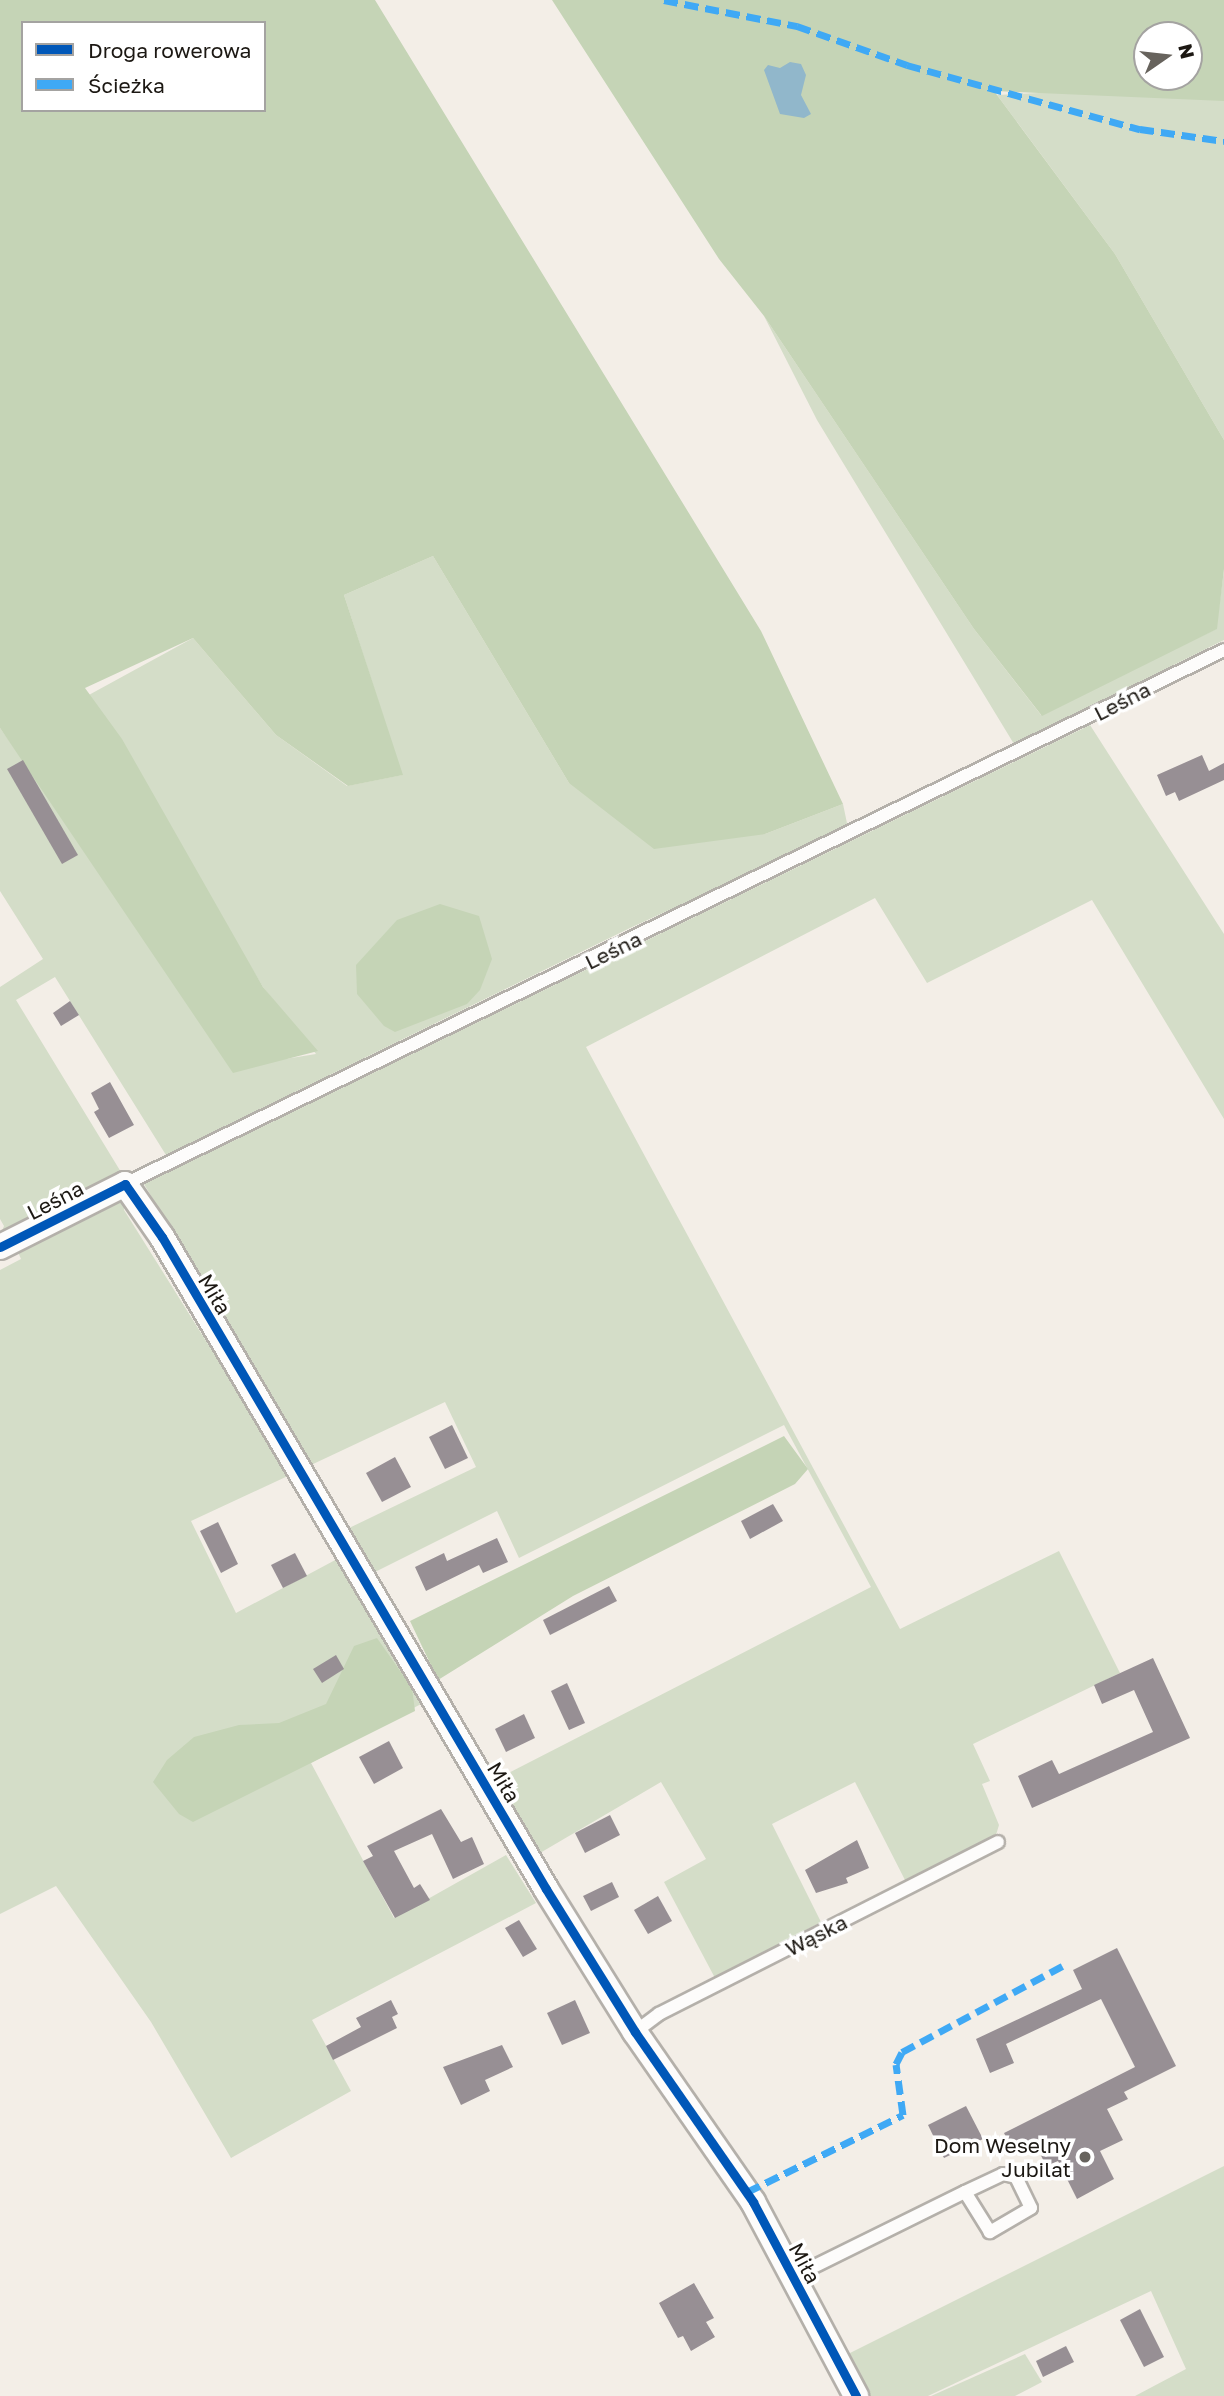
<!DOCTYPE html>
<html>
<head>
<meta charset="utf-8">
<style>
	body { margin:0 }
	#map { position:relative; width:1224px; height:2396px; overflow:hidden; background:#f3eee7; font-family:"Golos Text",sans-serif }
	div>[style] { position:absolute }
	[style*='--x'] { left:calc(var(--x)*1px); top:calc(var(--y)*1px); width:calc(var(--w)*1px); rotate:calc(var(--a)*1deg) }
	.green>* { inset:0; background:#d4ddc8 }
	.forest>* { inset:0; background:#c5d4b6 }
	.water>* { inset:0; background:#91b7cb }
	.building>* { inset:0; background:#978f94 }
	.roads { filter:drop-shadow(2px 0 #b4b0aa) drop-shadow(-2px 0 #b4b0aa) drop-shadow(0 2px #b4b0aa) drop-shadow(0 -2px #b4b0aa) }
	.lane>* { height:12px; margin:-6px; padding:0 6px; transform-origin:6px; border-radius:6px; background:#fdfcfb }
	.street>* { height:24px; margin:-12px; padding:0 12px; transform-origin:12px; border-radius:12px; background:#fdfcfb }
	.quiet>* { height:7px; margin-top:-3.5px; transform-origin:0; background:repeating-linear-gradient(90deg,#3fa9f5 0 14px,transparent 0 21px) }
	.cycleway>* { height:9px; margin:-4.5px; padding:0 4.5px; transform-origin:4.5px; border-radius:4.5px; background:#0057b8 }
	.dots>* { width:19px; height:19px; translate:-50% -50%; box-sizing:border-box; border:4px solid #fff; border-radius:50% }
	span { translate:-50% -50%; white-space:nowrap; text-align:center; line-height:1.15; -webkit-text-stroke:7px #fff; paint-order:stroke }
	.street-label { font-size:21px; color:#1c1813 }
	.poi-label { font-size:21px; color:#1c1813 }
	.right { translate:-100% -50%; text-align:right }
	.legend { position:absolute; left:21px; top:21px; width:245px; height:91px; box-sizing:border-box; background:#fff; border:2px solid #a4a3a1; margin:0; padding:9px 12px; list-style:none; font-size:21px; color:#1c1813 }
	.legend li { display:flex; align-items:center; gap:14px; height:35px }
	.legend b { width:35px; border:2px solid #a4a3a1 }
	.north { position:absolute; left:1133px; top:21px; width:70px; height:70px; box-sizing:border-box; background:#fff; border:2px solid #a4a3a1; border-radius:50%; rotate:76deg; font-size:19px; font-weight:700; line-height:28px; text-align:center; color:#1c1813 }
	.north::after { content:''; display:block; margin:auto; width:24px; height:32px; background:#67635d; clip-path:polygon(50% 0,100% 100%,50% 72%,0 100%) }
</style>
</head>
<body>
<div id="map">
	<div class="green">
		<i style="clip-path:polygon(1105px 90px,1224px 97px,1224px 440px,1115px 254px,997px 95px)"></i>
		<i style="clip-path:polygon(764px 316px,974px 629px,1041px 715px,1216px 629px,1224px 570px,1224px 640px,1014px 744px,817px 420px)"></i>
		<i style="clip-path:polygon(433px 556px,569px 783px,765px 834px,843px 804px,848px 828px,630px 928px,166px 1155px,55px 977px,16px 1000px,124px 1177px,124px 1210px,290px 1475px,191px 1521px,236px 1613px,339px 1558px,421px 1704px,311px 1763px,394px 1918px,506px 1855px,536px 1903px,312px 2020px,351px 2091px,231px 2158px,151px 2022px,56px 1886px,0 1914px,0 1270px,21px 1259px,12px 1238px,0 1236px,4px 1226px,0 1219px,0 987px,43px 959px,0 891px,0 728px,242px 1066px,316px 1054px,263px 987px,87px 696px,193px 638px,276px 735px,347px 786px,402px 775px,344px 595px)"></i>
		<i style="clip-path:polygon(1090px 725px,1224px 934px,1224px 1119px,1092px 900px,927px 983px,875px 898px,586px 1047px,900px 1629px,1059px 1551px,1120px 1673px,973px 1744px,990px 1781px,982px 1784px,999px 1825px,996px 1835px,905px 1880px,855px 1782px,772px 1824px,821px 1922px,715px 1978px,664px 1882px,706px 1859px,661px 1782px,540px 1853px,495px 1780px,871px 1587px,784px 1425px,519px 1558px,497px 1511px,371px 1574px,347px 1529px,476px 1467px,445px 1402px,311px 1465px,144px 1184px)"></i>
		<i style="clip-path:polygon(1224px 2166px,1224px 2396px,1135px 2396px,1186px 2369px,1151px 2291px,928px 2396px,865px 2396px,850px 2367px,848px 2354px)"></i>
		<i style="clip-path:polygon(1025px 2354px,1042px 2382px,1015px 2396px,931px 2396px)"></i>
	</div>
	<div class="forest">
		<i style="clip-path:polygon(evenodd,0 0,375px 0,761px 631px,843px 804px,765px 834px,654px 849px,569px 783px,433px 556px,344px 595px,403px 775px,348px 786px,276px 735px,193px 638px,85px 688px,122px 739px,263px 987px,318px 1051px,233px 1073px,0 728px,0 0,23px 23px,264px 23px,264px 110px,23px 110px,23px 23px)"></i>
		<i style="clip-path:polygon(evenodd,552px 0,1224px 0,1224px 101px,994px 91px,1115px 254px,1224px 440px,1224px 569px,1217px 629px,1042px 716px,974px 629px,764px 316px,719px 259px,552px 0,1147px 35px,1189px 35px,1189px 77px,1147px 77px,1147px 35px)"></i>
		<i style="clip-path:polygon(440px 904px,479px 916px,492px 959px,480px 990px,467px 1004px,395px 1032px,384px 1026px,357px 994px,356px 965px,397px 920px)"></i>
		<i style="clip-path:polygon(784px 1436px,808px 1469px,795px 1484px,573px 1596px,438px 1680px,410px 1621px)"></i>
		<i style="clip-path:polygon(377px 1638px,412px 1688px,415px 1711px,193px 1822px,179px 1814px,153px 1782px,167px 1760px,194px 1737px,239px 1725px,279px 1723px,326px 1704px,354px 1646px)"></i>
	</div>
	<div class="water">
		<i style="clip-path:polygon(790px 62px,801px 64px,806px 75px,801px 95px,811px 114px,804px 118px,780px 114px,764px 70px,768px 65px,780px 68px)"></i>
	</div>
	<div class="building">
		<i style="clip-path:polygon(1202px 755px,1209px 771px,1224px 763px,1224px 780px,1179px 801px,1175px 792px,1166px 796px,1157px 775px)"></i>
		<i style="clip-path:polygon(23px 760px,78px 855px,62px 864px,7px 769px)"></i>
		<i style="clip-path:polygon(70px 1001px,79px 1015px,61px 1026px,53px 1013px)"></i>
		<i style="clip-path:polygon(110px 1082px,134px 1125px,109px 1138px,94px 1112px,99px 1109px,91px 1093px)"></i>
		<i style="clip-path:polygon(452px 1425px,468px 1458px,445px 1469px,429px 1437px)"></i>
		<i style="clip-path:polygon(395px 1457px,411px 1487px,382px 1502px,366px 1473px)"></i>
		<i style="clip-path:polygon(773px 1504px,783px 1521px,750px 1539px,741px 1521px)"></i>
		<i style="clip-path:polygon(218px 1522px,238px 1564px,221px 1573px,200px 1531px)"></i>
		<i style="clip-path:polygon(497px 1538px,508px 1562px,483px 1573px,479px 1565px,426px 1591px,415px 1567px,444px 1553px,447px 1561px)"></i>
		<i style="clip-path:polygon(295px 1553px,307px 1576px,283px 1588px,271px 1565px)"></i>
		<i style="clip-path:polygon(609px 1586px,617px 1601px,550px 1635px,543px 1620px)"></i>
		<i style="clip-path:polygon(336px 1655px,344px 1669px,322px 1683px,313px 1669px)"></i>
		<i style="clip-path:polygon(1153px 1658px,1190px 1738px,1032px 1808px,1018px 1776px,1052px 1760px,1059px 1774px,1153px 1732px,1134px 1690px,1102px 1704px,1094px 1685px)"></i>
		<i style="clip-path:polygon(567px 1683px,585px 1723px,569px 1730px,551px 1691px)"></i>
		<i style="clip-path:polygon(524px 1714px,535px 1738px,506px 1752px,495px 1729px)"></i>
		<i style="clip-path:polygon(389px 1741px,403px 1768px,374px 1784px,359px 1757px)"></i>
		<i style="clip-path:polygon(441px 1809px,461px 1842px,472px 1837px,484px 1864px,453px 1879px,432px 1834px,394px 1851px,414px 1888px,420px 1884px,430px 1900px,395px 1918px,363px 1861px,373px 1856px,367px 1846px)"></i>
		<i style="clip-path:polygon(610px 1815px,620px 1835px,585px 1853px,575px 1833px)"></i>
		<i style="clip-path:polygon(857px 1840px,869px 1868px,846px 1878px,848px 1883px,816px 1893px,805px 1870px)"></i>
		<i style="clip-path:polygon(612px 1882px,619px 1897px,591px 1911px,583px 1896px)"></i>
		<i style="clip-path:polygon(658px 1896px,672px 1921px,648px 1934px,634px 1910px)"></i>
		<i style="clip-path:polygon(519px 1920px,537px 1949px,523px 1957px,505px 1928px)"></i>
		<i style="clip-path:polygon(1117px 1948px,1176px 2066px,1124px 2092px,1128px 2099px,1107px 2109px,1123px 2140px,1100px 2151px,1114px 2179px,1077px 2199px,1058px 2161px,1046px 2166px,1036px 2145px,1015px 2155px,1004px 2133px,1135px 2067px,1101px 1999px,1006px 2044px,1014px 2063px,990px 2073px,976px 2039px,1082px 1989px,1073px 1970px)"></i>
		<i style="clip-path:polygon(391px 2000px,398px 2014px,392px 2017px,397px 2028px,333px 2060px,326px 2046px,361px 2027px,356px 2018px)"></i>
		<i style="clip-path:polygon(575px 2000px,590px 2033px,562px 2045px,547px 2013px)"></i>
		<i style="clip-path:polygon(502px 2045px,513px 2067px,485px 2080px,490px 2091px,461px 2105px,443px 2067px)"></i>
		<i style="clip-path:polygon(966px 2106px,983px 2139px,944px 2158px,928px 2125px)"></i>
		<i style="clip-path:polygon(694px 2283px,714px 2318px,706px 2322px,715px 2337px,691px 2351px,683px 2336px,678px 2338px,659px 2303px)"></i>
		<i style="clip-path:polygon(1140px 2309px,1164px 2357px,1144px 2367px,1120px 2320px)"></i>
		<i style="clip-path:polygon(1066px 2346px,1074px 2362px,1043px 2377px,1036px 2361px)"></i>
	</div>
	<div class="roads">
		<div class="lane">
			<i style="--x:125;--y:1184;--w:1222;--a:-25.91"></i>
			<i style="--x:635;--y:2032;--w:30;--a:-37"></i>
			<i style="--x:659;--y:2014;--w:380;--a:-26.9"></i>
			<i style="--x:793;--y:2277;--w:22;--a:-27"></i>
			<i style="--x:813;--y:2267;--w:169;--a:-26.3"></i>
			<i style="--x:965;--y:2192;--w:42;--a:-25.3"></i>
			<i style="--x:1003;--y:2174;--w:13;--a:13"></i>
			<i style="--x:1016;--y:2177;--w:34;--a:64"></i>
			<i style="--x:1031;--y:2208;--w:48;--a:149.7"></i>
			<i style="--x:990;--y:2232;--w:47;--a:-122"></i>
		</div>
		<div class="street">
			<i style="--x:0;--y:1247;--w:140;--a:-26.7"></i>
			<i style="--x:125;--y:1184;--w:65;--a:55.1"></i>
			<i style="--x:162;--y:1237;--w:757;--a:59.5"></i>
			<i style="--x:546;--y:1889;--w:168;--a:58.1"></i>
			<i style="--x:635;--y:2032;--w:207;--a:55.2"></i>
			<i style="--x:753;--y:2202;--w:220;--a:62"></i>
		</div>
	</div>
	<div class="quiet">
		<i style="--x:664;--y:0;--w:136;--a:11.1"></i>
		<i style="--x:797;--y:26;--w:117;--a:19.5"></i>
		<i style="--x:907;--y:65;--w:242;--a:15.4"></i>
		<i style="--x:1140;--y:129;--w:85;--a:8.1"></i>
		<i style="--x:747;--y:2192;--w:174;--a:-26.3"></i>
		<i style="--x:903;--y:2115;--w:51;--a:-97.8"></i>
		<i style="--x:896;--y:2064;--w:13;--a:-63"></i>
		<i style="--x:902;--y:2052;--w:188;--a:-28.2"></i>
	</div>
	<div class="cycleway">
		<i style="--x:0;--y:1247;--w:140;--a:-26.7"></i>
		<i style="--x:125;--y:1184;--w:65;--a:55.1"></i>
		<i style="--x:162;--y:1237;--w:757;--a:59.5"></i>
		<i style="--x:546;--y:1889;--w:168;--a:58.1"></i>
		<i style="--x:635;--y:2032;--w:207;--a:55.2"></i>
		<i style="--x:753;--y:2202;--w:220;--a:62"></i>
	</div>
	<div class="dots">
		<i style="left:1085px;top:2157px;background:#67635d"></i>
	</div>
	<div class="street-label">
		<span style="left:1122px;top:701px;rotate:-27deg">Leśna</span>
		<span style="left:613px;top:950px;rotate:-26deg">Leśna</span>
		<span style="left:55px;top:1200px;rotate:-27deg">Leśna</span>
		<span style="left:215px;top:1294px;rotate:59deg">Miła</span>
		<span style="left:504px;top:1782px;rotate:59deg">Miła</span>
		<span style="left:816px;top:1935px;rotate:-27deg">Wąska</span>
		<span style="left:805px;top:2263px;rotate:62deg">Miła</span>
	</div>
	<div class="poi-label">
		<span class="right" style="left:1071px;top:2157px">Dom Weselny<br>Jubilat</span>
	</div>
	<ul class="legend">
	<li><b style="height:9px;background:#0057b8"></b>Droga rowerowa</li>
	<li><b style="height:9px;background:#3fa9f5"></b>Ścieżka</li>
	</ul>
	<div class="north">N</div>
</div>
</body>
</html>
